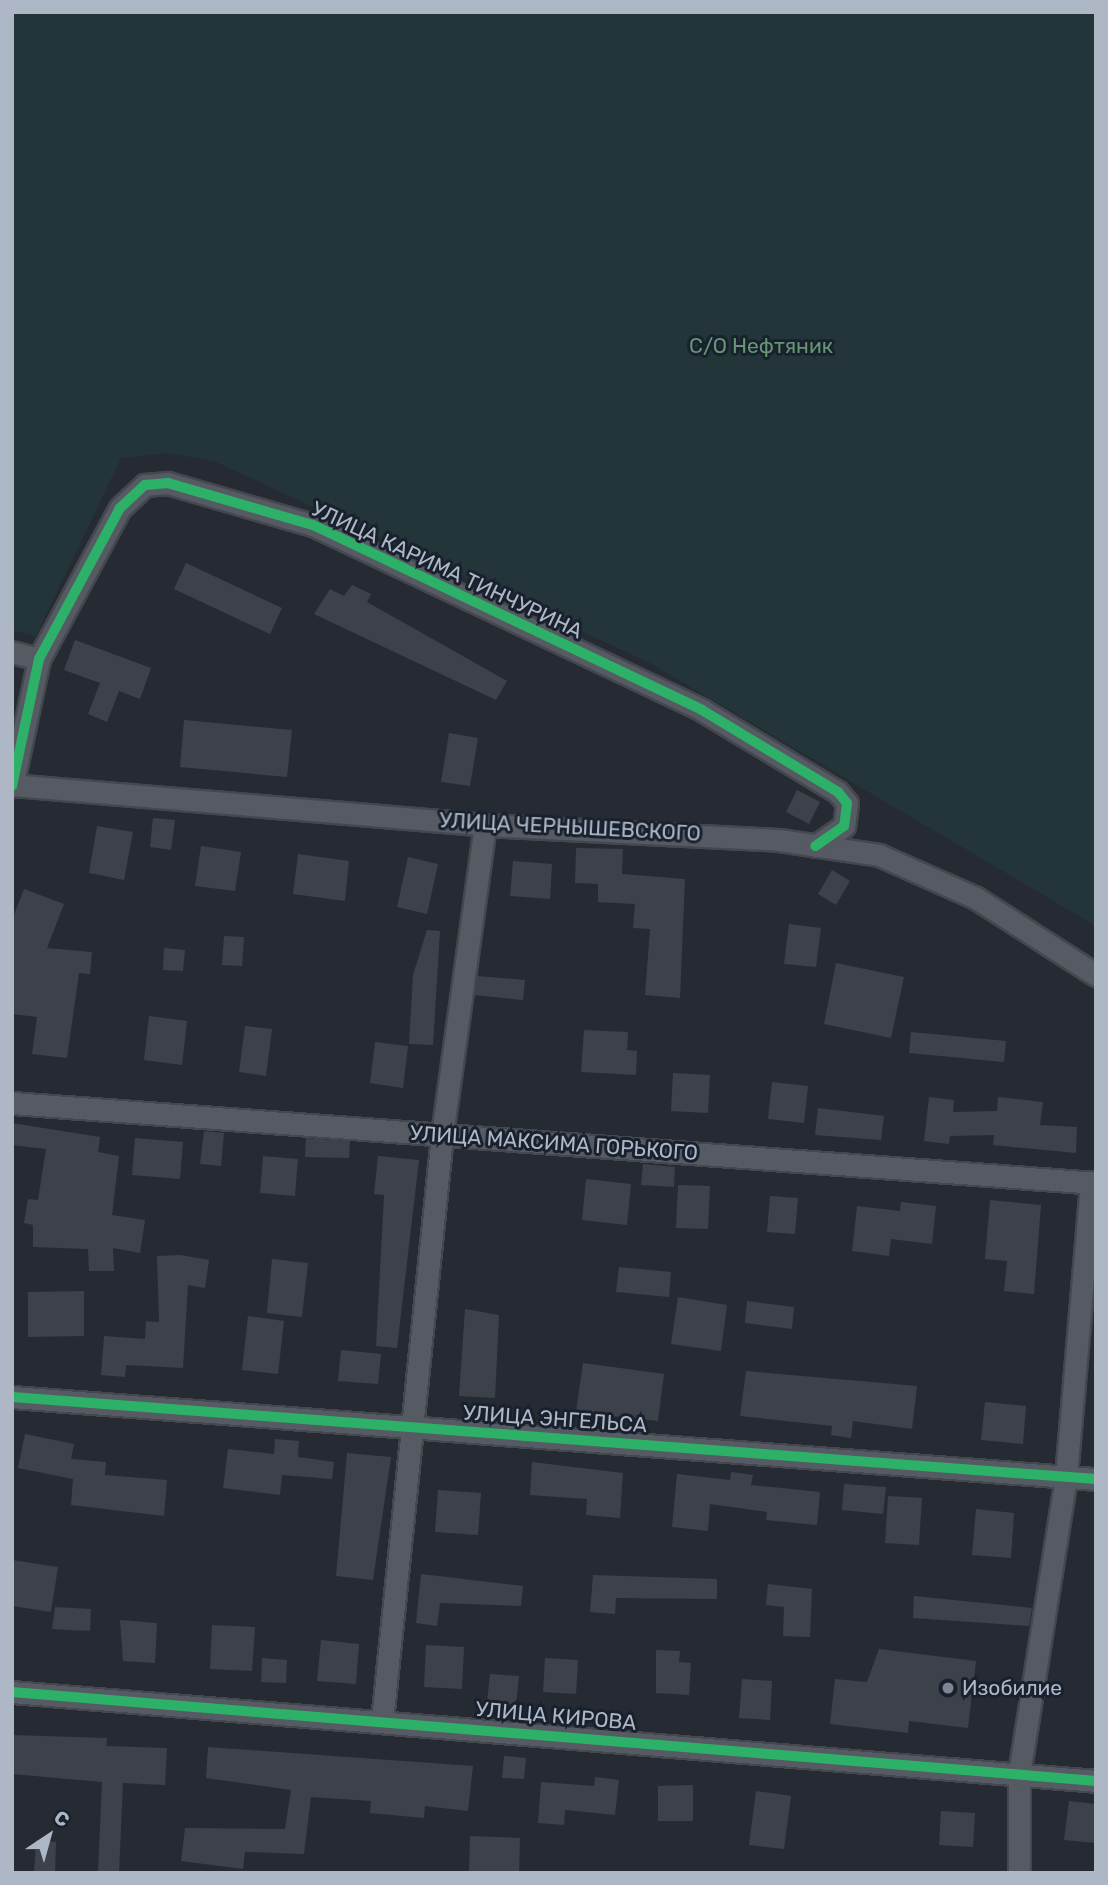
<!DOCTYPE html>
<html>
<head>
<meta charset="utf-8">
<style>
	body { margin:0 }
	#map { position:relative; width:1108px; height:1885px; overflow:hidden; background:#262b33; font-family:Rubik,sans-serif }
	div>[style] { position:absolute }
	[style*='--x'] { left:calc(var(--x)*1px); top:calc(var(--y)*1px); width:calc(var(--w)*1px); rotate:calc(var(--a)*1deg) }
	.green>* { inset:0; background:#233539 }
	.building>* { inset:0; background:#3d424a }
	.roads { filter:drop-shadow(2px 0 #44474e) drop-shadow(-2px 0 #44474e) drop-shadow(0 2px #44474e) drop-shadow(0 -2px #44474e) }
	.minor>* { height:21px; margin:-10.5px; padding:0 10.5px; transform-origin:10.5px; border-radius:10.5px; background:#565a62 }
	.cycleway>* { height:10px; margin:-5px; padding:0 5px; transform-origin:5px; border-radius:5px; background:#2db169 }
	.dots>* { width:19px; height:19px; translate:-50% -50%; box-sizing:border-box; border:4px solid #19212e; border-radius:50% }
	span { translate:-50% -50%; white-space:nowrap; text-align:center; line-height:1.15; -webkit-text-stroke:6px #19212e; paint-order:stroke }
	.park-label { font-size:21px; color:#659772 }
	.street-label { font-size:21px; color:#aeb7c6 }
	.poi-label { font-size:21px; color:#aeb7c6 }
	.left { translate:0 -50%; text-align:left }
	.frame { position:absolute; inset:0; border:14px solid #aeb7c6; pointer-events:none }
	.north { position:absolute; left:14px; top:1801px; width:70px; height:70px; -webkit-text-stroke:5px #19212e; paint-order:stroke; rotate:36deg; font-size:19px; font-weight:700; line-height:28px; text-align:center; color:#aeb7c6 }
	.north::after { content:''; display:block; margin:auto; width:24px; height:32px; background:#aeb7c6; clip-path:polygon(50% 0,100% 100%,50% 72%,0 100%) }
</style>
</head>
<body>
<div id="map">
	<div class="green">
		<i style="clip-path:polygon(12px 12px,1096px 12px,1096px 926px,648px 662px,214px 461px,166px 453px,121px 458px,36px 636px,12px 630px)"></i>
	</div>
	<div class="building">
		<i style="clip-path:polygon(186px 563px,282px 608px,270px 634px,174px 589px)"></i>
		<i style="clip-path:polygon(352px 585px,371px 594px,367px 602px,507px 681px,496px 700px,314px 614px,330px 589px,344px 596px)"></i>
		<i style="clip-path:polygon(75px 640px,151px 668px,140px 699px,119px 691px,107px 722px,88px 714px,100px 683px,64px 670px)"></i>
		<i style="clip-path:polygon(184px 720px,292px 730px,287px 777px,180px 767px)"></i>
		<i style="clip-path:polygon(449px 733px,478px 738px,470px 786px,441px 782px)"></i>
		<i style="clip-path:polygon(797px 790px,820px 802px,809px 824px,786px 812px)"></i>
		<i style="clip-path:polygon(153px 818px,175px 820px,171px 850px,150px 847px)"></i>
		<i style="clip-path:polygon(97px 826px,133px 832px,124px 880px,89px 873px)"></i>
		<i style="clip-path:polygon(201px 846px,241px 852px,235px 891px,195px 886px)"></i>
		<i style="clip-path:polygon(576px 848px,623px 849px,622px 874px,685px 879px,680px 998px,645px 995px,650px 929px,633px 928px,635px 904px,598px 902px,598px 884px,575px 883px)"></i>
		<i style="clip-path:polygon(298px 854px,349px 861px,345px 901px,293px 894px)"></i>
		<i style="clip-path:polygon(408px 857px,438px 864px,427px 914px,397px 907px)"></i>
		<i style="clip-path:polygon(513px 861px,552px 864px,550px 899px,510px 896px)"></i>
		<i style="clip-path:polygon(832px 870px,850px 881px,836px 905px,818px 894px)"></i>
		<i style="clip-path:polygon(24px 889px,64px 904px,47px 948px,92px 952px,90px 974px,79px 973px,67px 1058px,32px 1054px,37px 1017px,12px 1014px,12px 920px)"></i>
		<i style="clip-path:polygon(789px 924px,821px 928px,816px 967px,784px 964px)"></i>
		<i style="clip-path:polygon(427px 930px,440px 931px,433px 1045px,409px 1044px,413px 975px)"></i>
		<i style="clip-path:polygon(224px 936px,244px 937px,242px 966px,222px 965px)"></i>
		<i style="clip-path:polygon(164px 948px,185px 950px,183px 971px,163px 970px)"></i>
		<i style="clip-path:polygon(836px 963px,904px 977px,891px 1038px,824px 1024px)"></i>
		<i style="clip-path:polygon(477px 976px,525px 980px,523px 1000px,475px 995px)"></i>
		<i style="clip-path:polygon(149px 1016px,187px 1021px,182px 1065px,144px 1060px)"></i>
		<i style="clip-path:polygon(245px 1026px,272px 1029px,266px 1076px,239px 1072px)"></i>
		<i style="clip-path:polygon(584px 1030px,628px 1032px,627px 1050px,637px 1051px,636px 1075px,581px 1072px)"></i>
		<i style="clip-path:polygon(911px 1032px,1006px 1041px,1004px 1062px,909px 1053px)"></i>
		<i style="clip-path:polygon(375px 1042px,408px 1046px,403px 1088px,370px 1083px)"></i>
		<i style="clip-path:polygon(673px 1073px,710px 1075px,708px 1113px,671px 1111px)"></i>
		<i style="clip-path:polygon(772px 1082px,808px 1086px,804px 1123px,768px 1119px)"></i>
		<i style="clip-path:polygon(929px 1097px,954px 1100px,953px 1112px,997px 1111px,998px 1097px,1043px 1102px,1040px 1125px,1077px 1127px,1076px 1153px,993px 1145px,994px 1135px,950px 1136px,949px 1144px,924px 1141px)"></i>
		<i style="clip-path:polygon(818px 1108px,884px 1116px,881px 1140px,815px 1135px)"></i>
		<i style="clip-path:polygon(12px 1123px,100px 1137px,98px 1152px,119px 1156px,112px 1215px,145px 1220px,140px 1253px,113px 1248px,114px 1271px,89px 1271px,88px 1249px,33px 1247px,33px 1225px,24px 1223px,28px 1199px,38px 1200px,46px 1149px,12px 1145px)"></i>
		<i style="clip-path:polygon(204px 1131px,224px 1133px,221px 1166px,200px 1164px)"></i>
		<i style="clip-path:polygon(135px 1138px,183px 1142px,180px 1179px,132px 1175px)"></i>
		<i style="clip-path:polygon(306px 1138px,350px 1141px,349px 1158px,305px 1157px)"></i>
		<i style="clip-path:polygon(263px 1156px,298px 1159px,295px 1196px,260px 1193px)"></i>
		<i style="clip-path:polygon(378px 1156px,419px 1160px,397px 1348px,376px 1346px,384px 1195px,374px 1194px)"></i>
		<i style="clip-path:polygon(643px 1164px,675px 1167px,674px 1187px,641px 1185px)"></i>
		<i style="clip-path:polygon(586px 1179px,631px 1184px,627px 1225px,582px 1220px)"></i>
		<i style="clip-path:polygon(678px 1185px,710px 1186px,708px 1229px,676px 1228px)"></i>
		<i style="clip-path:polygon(770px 1196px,798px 1198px,795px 1234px,767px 1232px)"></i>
		<i style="clip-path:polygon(990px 1200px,1041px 1205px,1034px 1294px,1004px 1291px,1007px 1261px,985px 1259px)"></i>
		<i style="clip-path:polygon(901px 1202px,936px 1206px,932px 1244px,891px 1239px,889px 1256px,852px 1251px,857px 1206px,900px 1211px)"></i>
		<i style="clip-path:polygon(180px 1255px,209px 1260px,205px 1288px,188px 1285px,183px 1368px,126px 1365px,125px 1377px,101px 1375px,104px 1336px,145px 1339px,146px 1321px,159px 1322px,157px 1256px)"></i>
		<i style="clip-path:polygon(272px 1259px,308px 1263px,302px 1317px,267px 1313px)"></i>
		<i style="clip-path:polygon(619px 1267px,671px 1272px,669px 1297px,616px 1292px)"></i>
		<i style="clip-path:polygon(84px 1291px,84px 1336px,28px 1337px,28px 1292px)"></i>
		<i style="clip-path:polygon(678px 1297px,727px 1305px,721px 1351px,671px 1344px)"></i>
		<i style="clip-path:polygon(747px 1301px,794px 1307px,792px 1329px,745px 1323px)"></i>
		<i style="clip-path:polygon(465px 1309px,499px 1315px,495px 1398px,459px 1396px)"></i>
		<i style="clip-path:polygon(248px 1316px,284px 1321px,278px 1374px,242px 1370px)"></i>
		<i style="clip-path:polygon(341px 1350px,381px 1354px,378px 1384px,338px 1381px)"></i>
		<i style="clip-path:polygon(583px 1363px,664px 1374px,658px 1421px,576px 1412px)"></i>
		<i style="clip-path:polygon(746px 1371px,917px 1386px,912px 1429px,853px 1421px,851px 1438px,831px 1435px,832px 1426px,740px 1416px)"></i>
		<i style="clip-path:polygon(985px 1402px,1026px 1406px,1023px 1444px,981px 1440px)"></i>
		<i style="clip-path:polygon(25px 1434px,74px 1444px,71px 1459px,106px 1462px,105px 1475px,167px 1480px,164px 1516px,71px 1505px,73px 1479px,18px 1468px)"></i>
		<i style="clip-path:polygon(275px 1439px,299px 1441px,298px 1457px,334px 1462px,332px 1479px,282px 1475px,280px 1495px,223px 1488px,228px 1449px,274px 1454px)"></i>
		<i style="clip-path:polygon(347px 1453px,391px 1457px,373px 1580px,336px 1576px)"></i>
		<i style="clip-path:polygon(532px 1462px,623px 1473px,620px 1518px,586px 1515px,587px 1499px,530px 1495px)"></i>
		<i style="clip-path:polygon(731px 1472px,753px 1475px,751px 1485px,820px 1492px,817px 1525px,766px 1520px,767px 1512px,710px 1504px,708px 1531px,672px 1527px,677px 1474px,730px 1480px)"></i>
		<i style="clip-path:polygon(844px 1484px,886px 1487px,883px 1514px,842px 1510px)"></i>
		<i style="clip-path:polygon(438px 1490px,481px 1493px,478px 1535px,435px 1532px)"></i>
		<i style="clip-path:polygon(888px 1496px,922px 1498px,919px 1545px,885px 1543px)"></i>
		<i style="clip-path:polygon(976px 1509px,1014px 1513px,1011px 1558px,972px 1555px)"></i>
		<i style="clip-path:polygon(12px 1560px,58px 1567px,51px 1612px,12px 1606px)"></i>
		<i style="clip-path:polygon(421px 1574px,523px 1586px,521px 1606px,440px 1603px,437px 1626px,416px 1623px)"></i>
		<i style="clip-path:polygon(593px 1575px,717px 1579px,717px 1599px,616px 1598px,615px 1614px,590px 1612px)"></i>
		<i style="clip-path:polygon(768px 1584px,812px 1589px,810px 1637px,783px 1636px,784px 1607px,766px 1605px)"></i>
		<i style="clip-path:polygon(914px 1596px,1032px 1608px,1029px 1626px,913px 1618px)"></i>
		<i style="clip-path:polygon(55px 1607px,91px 1609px,90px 1631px,52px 1629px)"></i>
		<i style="clip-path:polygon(120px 1620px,157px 1623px,155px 1663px,123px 1661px)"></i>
		<i style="clip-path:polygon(212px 1625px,255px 1627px,252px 1671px,210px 1669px)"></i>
		<i style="clip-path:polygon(321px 1640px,359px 1644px,356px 1684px,317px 1681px)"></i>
		<i style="clip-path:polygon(426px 1645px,464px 1647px,462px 1689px,424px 1687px)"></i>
		<i style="clip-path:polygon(879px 1649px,976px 1661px,968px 1728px,909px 1721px,908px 1733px,830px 1724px,835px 1679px,867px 1682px)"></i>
		<i style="clip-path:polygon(656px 1650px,680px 1651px,679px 1662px,691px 1663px,689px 1695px,656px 1693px)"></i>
		<i style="clip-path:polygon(262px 1658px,287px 1660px,286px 1683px,261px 1682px)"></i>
		<i style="clip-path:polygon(545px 1658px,578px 1660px,576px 1694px,543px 1692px)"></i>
		<i style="clip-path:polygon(490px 1674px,519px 1676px,516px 1705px,487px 1702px)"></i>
		<i style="clip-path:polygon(742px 1679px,772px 1681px,770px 1720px,739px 1718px)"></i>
		<i style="clip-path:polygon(12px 1735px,107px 1738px,106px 1746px,167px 1748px,165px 1785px,123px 1783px,119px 1873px,98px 1873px,102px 1782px,12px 1774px)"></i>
		<i style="clip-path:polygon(208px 1747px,473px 1766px,468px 1811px,425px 1806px,424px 1818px,370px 1813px,371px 1801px,311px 1797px,304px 1854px,245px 1852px,243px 1869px,181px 1861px,185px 1828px,285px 1829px,291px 1790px,206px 1778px)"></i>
		<i style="clip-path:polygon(504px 1756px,526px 1758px,524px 1779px,502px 1778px)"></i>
		<i style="clip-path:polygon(595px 1777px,619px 1780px,615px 1815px,565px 1810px,564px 1825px,538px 1823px,541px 1782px,594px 1786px)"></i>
		<i style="clip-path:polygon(693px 1785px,693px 1821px,658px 1821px,658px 1786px)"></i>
		<i style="clip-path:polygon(756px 1791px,791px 1796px,784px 1849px,749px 1845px)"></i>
		<i style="clip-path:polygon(1069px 1801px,1096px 1804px,1096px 1843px,1064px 1840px)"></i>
		<i style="clip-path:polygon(941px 1811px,975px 1813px,973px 1847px,939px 1845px)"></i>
		<i style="clip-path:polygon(470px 1836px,520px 1838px,519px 1873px,469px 1873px)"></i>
		<i style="clip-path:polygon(36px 1840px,56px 1842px,55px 1873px,34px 1873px)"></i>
	</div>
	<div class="roads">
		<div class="minor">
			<i style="--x:12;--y:652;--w:28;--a:15"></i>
			<i style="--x:12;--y:785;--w:475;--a:4.8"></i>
			<i style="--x:485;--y:825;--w:294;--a:2.9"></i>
			<i style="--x:779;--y:840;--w:101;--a:8.5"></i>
			<i style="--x:879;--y:855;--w:106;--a:23.9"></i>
			<i style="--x:976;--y:898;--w:143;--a:32.7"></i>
			<i style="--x:12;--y:786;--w:130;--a:-78"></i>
			<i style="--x:39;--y:659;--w:171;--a:-61.8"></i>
			<i style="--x:120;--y:508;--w:34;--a:-43"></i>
			<i style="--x:145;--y:485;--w:23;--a:-5"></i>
			<i style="--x:168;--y:483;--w:151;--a:16.2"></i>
			<i style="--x:313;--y:525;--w:431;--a:25.4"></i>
			<i style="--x:702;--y:710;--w:159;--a:31.1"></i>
			<i style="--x:838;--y:792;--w:14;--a:51"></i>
			<i style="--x:847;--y:803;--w:23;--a:97"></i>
			<i style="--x:844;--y:826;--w:35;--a:145"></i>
			<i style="--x:12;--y:1103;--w:1087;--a:4.22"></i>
			<i style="--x:12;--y:1397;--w:1087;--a:4.33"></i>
			<i style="--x:12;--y:1692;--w:1088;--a:4.69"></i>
			<i style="--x:382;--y:1721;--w:589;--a:-84.15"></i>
			<i style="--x:442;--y:1135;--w:313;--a:-82.1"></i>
			<i style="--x:1019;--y:1873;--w:99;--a:-90"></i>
			<i style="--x:1019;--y:1774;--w:302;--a:-81"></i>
			<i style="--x:1066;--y:1476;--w:295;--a:-85.1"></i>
		</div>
	</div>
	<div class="cycleway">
		<i style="--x:12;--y:786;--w:130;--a:-78"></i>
		<i style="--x:39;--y:659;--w:171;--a:-61.8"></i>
		<i style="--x:120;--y:508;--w:34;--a:-43"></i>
		<i style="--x:145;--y:485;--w:23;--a:-5"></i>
		<i style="--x:168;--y:483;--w:151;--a:16.2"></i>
		<i style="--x:313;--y:525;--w:431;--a:25.4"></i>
		<i style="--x:702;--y:710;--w:159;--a:31.1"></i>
		<i style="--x:838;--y:792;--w:14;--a:51"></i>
		<i style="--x:847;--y:803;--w:23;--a:97"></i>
		<i style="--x:844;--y:826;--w:35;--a:145"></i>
		<i style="--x:12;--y:1397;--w:1087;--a:4.33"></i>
		<i style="--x:12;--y:1692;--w:1088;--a:4.69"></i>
	</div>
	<div class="dots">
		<i style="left:948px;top:1688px;background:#7e8693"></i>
	</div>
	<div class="park-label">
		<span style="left:761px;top:346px">С/О Нефтяник</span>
	</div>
	<div class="street-label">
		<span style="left:447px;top:570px;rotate:25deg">УЛИЦА КАРИМА ТИНЧУРИНА</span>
		<span style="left:570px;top:827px;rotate:3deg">УЛИЦА ЧЕРНЫШЕВСКОГО</span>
		<span style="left:554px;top:1143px;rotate:4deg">УЛИЦА МАКСИМА ГОРЬКОГО</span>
		<span style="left:555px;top:1419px;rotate:4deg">УЛИЦА ЭНГЕЛЬСА</span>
		<span style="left:556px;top:1716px;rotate:5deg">УЛИЦА КИРОВА</span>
	</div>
	<div class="poi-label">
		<span class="left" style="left:962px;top:1688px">Изобилие</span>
	</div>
	<div class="frame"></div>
	<div class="north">С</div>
</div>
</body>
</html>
